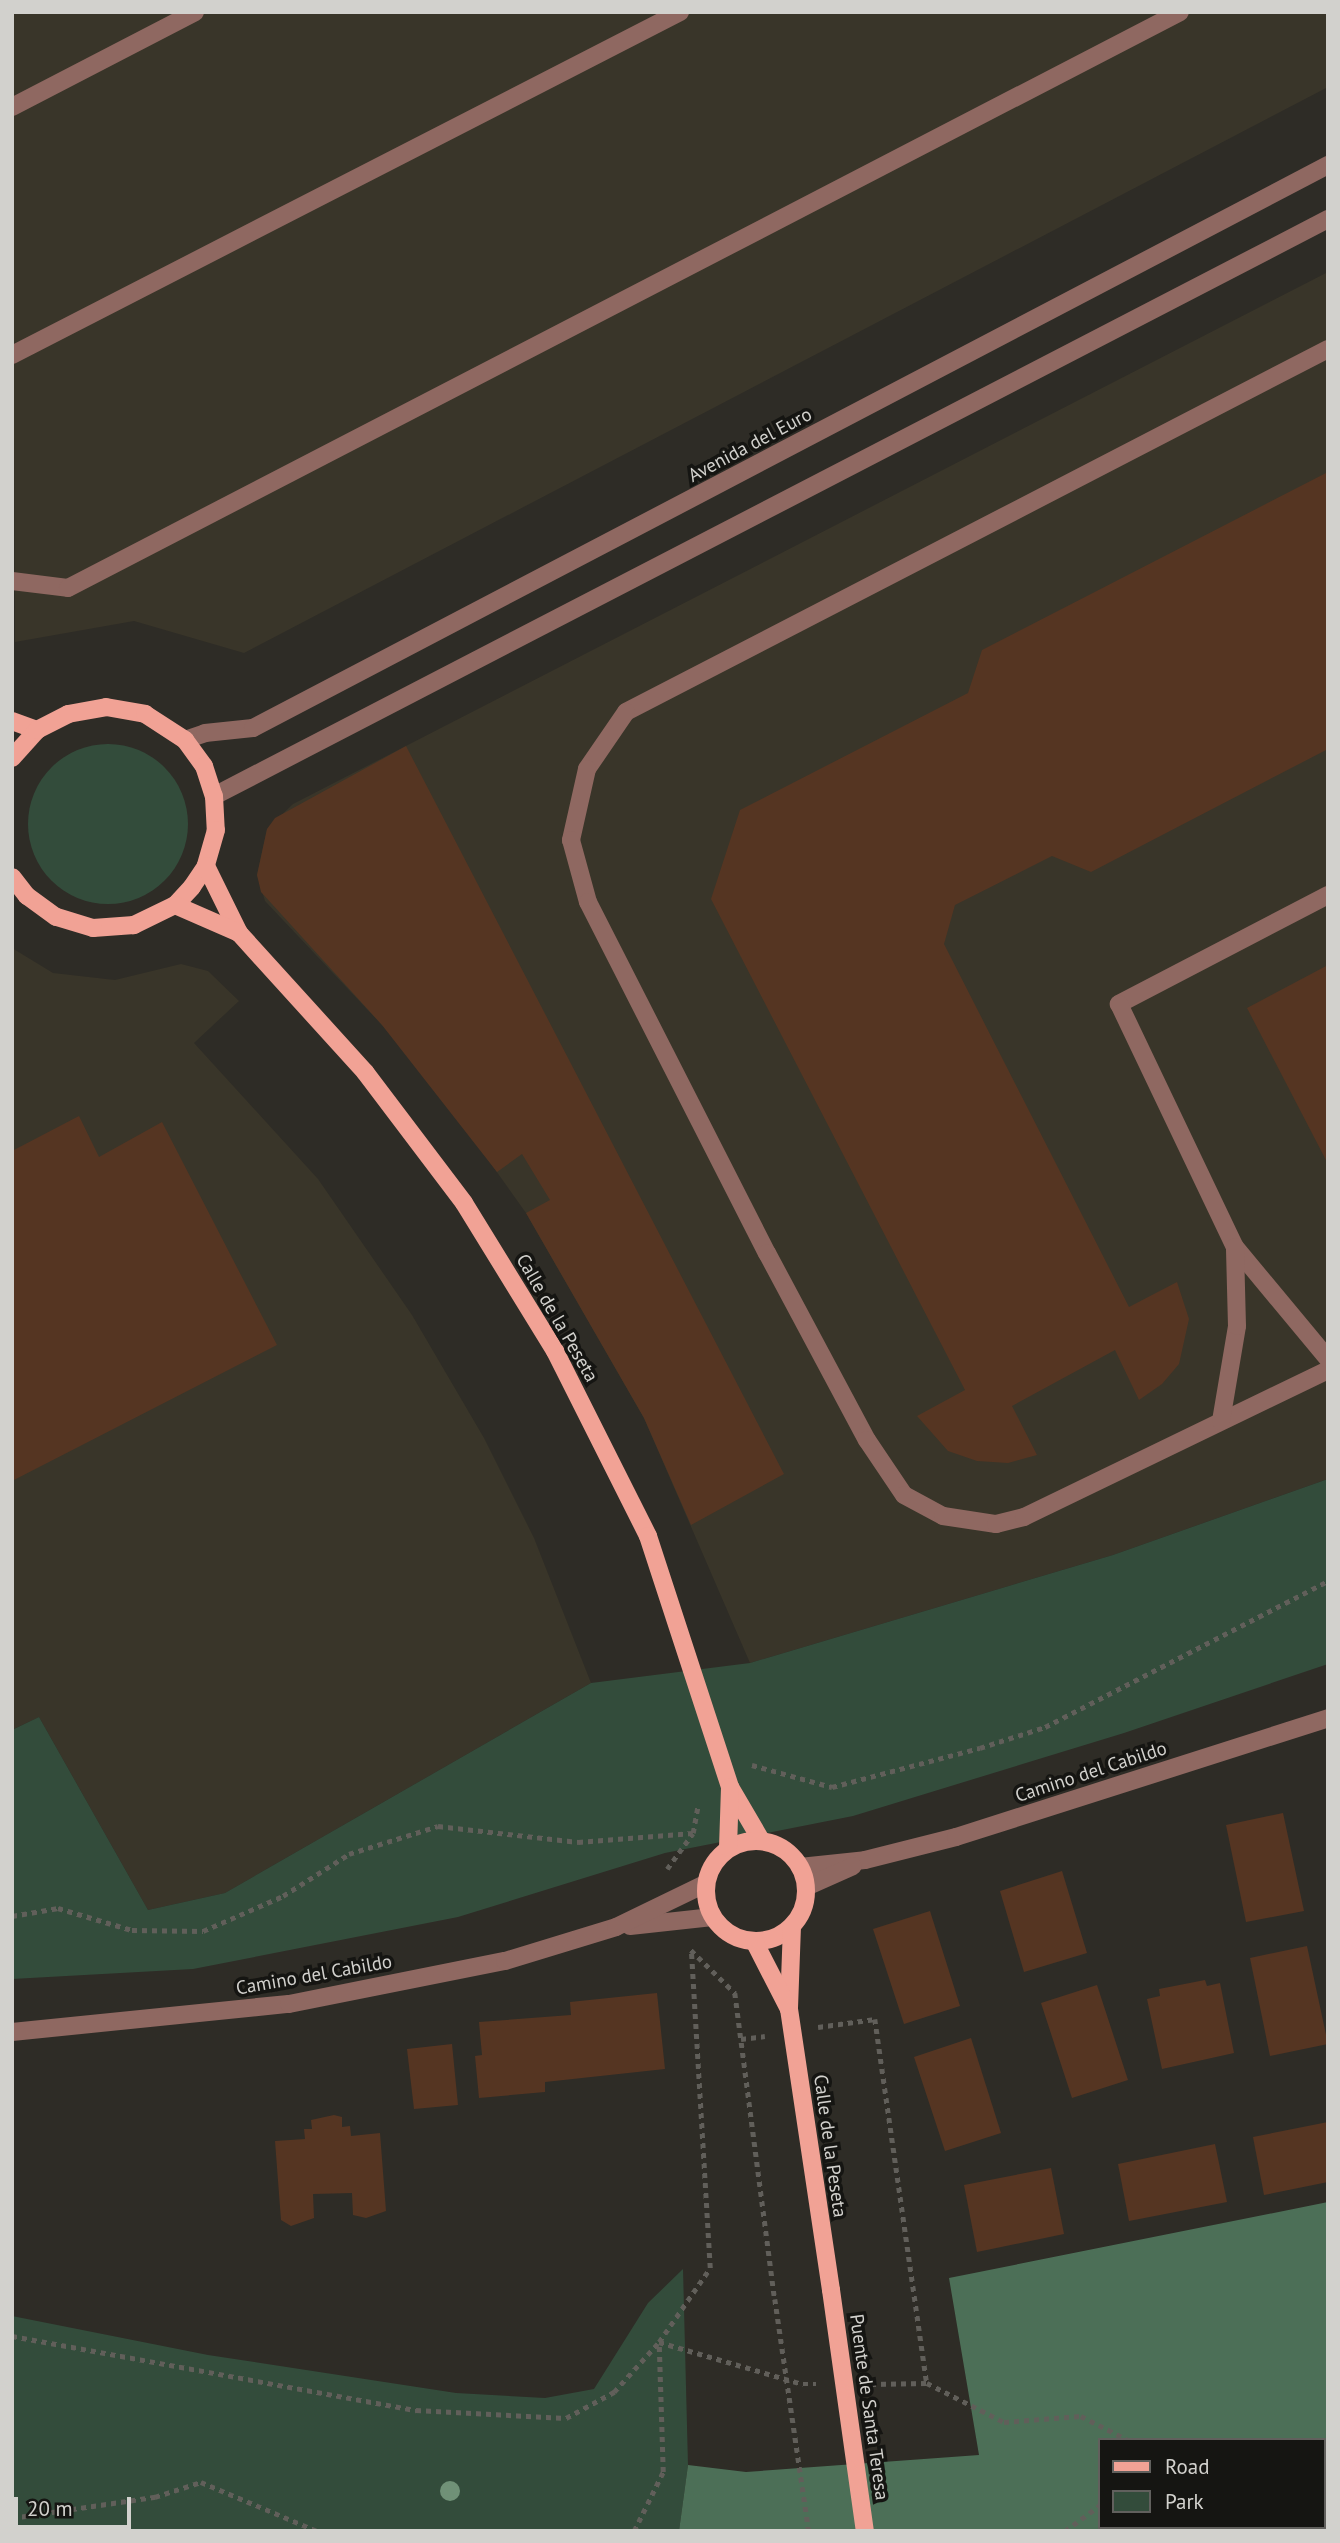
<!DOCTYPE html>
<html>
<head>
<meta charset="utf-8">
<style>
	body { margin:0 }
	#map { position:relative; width:1340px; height:2543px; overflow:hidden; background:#2e2c26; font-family:"PT Sans",sans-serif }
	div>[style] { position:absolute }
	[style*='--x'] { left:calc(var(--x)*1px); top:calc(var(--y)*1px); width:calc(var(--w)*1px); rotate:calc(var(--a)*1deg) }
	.built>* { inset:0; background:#393529 }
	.green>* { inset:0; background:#334c3b }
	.round { border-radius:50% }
	.forest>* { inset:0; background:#4c6f57 }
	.building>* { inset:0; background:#553522 }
	.path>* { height:4.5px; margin-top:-2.25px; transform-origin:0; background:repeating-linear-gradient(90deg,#615f5a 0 5px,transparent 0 10px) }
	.minor>* { height:18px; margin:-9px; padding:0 9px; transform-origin:9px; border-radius:9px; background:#8f6861 }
	.major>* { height:18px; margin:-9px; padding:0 9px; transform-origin:9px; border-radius:9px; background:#f1a295 }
	.major>.ring { margin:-9px; padding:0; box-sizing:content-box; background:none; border:18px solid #f1a295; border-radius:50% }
	.path-bridge>* { height:4.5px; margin-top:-2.25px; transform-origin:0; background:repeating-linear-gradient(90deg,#615f5a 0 5px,transparent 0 10px) }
	.major-bridge>* { height:18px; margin:-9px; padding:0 9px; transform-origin:9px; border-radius:9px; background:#f1a295 }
	.trees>* { width:20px; height:20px; margin:-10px; border-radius:50%; background:#709177 }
	span { translate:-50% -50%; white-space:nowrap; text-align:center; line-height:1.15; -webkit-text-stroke:7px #151512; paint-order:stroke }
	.street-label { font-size:19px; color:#d2d1cd }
	.frame { position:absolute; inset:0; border:14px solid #d2d1cd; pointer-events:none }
	.legend { position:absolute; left:1098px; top:2438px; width:228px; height:91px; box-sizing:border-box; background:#151512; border:2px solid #61605d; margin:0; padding:9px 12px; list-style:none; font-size:21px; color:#d2d1cd }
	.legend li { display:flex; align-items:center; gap:14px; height:35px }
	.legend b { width:35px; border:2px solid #61605d }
	.scale { position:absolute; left:14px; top:2497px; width:117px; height:32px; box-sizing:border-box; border:4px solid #d2d1cd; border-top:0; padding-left:9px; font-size:21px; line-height:24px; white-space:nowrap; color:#d2d1cd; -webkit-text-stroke:5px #151512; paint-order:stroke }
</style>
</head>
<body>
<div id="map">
	<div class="built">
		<i style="clip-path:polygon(12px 12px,1328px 12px,1328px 87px,244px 653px,134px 621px,15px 642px)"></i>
		<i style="clip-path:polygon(1328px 272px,1328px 1479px,1113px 1555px,750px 1663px,644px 1418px,526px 1213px,447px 1102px,382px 1025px,265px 901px,257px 875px,267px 829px,293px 804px)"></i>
		<i style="clip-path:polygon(12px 948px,53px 973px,115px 980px,181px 964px,208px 971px,239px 1001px,194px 1043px,318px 1179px,412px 1315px,484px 1438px,534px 1538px,591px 1683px,225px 1893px,148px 1910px,39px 1717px,12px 1730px)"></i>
	</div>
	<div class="green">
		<i class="round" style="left:28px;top:744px;width:160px;height:160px"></i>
		<i style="clip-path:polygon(1328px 1479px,1328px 1664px,1124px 1733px,853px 1816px,665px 1853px,458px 1917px,193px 1969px,12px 1979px,12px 1730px,39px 1717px,148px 1910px,225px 1893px,591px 1683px,750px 1663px,1113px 1555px)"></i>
		<i style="clip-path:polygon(683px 2269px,688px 2465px,679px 2531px,12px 2531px,12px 2316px,208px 2355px,456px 2393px,545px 2398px,594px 2389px,648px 2303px)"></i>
	</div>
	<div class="forest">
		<i style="clip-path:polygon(evenodd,1328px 2202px,1328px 2531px,679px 2531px,688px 2465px,746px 2472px,979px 2455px,949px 2278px,1328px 2202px,1100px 2440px,1324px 2440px,1324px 2527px,1100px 2527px,1100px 2440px)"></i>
	</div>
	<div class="building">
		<i style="clip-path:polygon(1328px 472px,1328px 749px,1091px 872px,1052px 856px,955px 905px,944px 944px,1129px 1307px,1177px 1282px,1189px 1319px,1179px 1364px,1162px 1384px,1139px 1400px,1115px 1350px,1012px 1406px,1037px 1455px,1008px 1463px,977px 1461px,948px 1451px,917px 1416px,965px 1390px,711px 899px,740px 810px,968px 693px,982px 650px)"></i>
		<i style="clip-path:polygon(406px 746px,784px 1474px,691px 1525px,644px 1418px,526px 1213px,550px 1200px,522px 1154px,497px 1172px,382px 1025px,261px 892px,257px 875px,267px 829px,275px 818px)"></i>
		<i style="clip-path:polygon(1328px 965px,1328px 1164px,1247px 1008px)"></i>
		<i style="clip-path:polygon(79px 1116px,99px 1157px,162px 1122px,277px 1345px,12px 1481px,12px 1151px)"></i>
		<i style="clip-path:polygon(1283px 1813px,1304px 1911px,1246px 1922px,1226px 1825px)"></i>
		<i style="clip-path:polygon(1062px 1871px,1087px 1953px,1024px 1972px,1000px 1891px)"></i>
		<i style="clip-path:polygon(930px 1911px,960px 2006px,904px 2024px,873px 1929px)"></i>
		<i style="clip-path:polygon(1307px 1946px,1328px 2044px,1270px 2056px,1250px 1958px)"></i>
		<i style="clip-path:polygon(1205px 1980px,1207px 1986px,1220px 1983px,1234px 2053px,1162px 2069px,1147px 1999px,1160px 1996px,1159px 1989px)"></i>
		<i style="clip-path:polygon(1097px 1985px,1128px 2080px,1072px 2098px,1041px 2003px)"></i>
		<i style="clip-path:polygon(657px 1993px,665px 2069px,545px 2082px,545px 2092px,479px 2098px,475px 2056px,482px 2055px,479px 2022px,571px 2015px,570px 2002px)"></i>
		<i style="clip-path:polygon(971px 2038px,1001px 2133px,945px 2151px,914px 2057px)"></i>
		<i style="clip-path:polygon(452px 2044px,458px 2105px,414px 2109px,407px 2049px)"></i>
		<i style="clip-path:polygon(334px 2115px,342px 2117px,342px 2127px,350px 2126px,351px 2136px,380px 2133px,386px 2211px,366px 2218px,353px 2215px,352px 2193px,313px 2194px,314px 2218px,291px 2226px,281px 2220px,275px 2141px,305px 2139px,304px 2129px,312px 2129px,311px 2120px)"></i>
		<i style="clip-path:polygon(1328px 2122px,1328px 2182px,1264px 2195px,1253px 2137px)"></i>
		<i style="clip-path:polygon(1215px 2144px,1227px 2202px,1129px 2221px,1118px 2164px)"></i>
		<i style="clip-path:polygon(1051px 2168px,1064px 2234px,977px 2252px,964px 2185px)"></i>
	</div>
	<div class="path">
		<i style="--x:752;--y:1765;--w:83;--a:15.4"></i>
		<i style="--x:832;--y:1787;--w:153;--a:-14.8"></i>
		<i style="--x:980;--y:1748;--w:68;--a:-17.9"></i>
		<i style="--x:1045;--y:1727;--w:318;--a:-27.3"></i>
		<i style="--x:667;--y:1869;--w:44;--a:-54.2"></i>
		<i style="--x:12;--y:1916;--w:47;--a:-9.9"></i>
		<i style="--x:58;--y:1908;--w:77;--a:16.6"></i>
		<i style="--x:132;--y:1930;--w:71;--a:0.8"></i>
		<i style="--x:203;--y:1931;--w:87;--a:-23.6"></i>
		<i style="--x:283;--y:1896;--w:78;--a:-32.5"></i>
		<i style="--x:349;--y:1854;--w:93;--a:-17.5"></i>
		<i style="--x:438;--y:1826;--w:141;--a:6.5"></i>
		<i style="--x:578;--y:1842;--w:115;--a:-4.5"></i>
		<i style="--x:693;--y:1833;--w:27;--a:-80"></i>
		<i style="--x:691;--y:1950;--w:62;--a:44.3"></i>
		<i style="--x:735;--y:1993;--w:309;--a:82.6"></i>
		<i style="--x:818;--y:2027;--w:58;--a:-8"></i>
		<i style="--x:875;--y:2019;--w:368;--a:81.9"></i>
		<i style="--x:741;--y:2039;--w:24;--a:-7"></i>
		<i style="--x:12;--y:2336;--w:411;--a:10.4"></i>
		<i style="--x:416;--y:2410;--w:150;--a:3.1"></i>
		<i style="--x:566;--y:2418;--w:55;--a:-28.4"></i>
		<i style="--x:614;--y:2392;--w:67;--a:-48"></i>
		<i style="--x:659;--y:2342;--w:90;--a:-55.4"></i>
		<i style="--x:710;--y:2268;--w:319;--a:-93.4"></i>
		<i style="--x:871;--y:2384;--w:56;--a:-1"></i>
		<i style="--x:927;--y:2383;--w:86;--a:26.9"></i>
		<i style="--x:1004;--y:2422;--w:77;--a:-4.5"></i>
		<i style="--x:1081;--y:2416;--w:53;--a:27.1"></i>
		<i style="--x:12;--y:2518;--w:145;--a:-8.4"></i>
		<i style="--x:155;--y:2497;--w:48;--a:-18.1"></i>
		<i style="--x:201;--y:2482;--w:126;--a:22.9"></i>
		<i style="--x:634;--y:2531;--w:66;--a:-63.8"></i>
		<i style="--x:663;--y:2472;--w:130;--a:-91.8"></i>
		<i style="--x:659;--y:2342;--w:150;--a:16.3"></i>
		<i style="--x:803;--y:2384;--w:13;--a:0"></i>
		<i style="--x:1065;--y:2531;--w:44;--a:-36.6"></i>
	</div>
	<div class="minor">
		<i style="--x:12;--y:107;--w:206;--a:-27.4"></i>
		<i style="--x:1328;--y:349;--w:790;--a:152.66"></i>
		<i style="--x:626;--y:712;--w:69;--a:124.4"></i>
		<i style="--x:587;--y:769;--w:73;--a:102.7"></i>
		<i style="--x:571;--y:840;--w:64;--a:74.7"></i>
		<i style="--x:588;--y:902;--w:394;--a:63"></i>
		<i style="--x:767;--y:1253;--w:212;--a:61.9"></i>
		<i style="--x:867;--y:1440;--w:66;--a:56.1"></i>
		<i style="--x:904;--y:1495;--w:44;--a:28.3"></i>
		<i style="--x:943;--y:1516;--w:54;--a:8.6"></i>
		<i style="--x:996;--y:1524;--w:29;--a:-14"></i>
		<i style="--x:1024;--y:1517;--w:338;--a:-25.8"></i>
		<i style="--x:12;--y:355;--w:751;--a:-27.18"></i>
		<i style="--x:12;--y:581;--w:56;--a:7.1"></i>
		<i style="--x:68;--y:588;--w:1252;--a:-27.38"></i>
		<i style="--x:185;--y:740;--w:21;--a:-19"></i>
		<i style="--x:205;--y:733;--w:48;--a:-5.9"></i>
		<i style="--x:253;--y:728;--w:1214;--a:-27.64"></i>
		<i style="--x:214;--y:796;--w:1255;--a:-27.38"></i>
		<i style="--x:1328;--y:895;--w:236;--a:152.5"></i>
		<i style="--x:1119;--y:1004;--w:269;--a:64.5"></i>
		<i style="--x:1235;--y:1247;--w:146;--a:50.3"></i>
		<i style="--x:1221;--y:1421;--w:96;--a:-80.4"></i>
		<i style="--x:1237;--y:1326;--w:79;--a:-91.5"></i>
		<i style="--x:800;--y:1867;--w:65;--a:-6.1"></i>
		<i style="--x:865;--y:1860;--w:94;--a:-14.2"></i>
		<i style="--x:956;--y:1837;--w:391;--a:-17.7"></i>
		<i style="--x:806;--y:1887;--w:51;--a:-24.1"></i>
		<i style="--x:630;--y:1926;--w:83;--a:-6.2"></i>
		<i style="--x:12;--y:2032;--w:278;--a:-5.8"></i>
		<i style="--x:289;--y:2004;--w:220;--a:-11.3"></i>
		<i style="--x:505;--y:1961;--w:116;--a:-17"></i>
		<i style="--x:616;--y:1927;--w:99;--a:-25.8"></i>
	</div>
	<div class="major">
		<i style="--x:12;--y:721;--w:27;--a:20"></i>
		<i style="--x:12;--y:758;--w:38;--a:-48"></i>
		<i style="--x:37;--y:730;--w:35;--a:-27"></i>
		<i style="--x:68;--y:714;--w:39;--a:-10"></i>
		<i style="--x:106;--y:707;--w:40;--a:10"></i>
		<i style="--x:145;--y:714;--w:48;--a:33"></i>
		<i style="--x:185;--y:740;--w:32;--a:54"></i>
		<i style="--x:204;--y:766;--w:32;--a:72"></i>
		<i style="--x:214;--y:796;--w:34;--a:87"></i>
		<i style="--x:216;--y:830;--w:37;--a:106"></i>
		<i style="--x:206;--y:866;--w:25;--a:124"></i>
		<i style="--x:192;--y:887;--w:25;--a:133"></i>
		<i style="--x:175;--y:905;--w:46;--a:154"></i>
		<i style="--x:134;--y:925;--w:41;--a:175.8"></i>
		<i style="--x:93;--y:928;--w:39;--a:-163"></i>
		<i style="--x:56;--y:917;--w:36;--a:-144"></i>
		<i style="--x:27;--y:896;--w:24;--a:-128"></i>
		<i style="--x:206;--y:866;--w:75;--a:63.8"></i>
		<i style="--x:239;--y:933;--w:188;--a:47.8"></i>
		<i style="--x:365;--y:1072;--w:164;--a:52.9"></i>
		<i style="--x:464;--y:1203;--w:174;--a:58.4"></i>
		<i style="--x:555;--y:1351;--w:207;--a:63.3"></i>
		<i style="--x:648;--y:1536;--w:264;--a:71.9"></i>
		<i style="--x:730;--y:1787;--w:61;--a:59.7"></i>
		<i style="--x:175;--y:905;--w:70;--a:23.6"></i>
		<i class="ring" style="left:706px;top:1841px;width:82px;height:82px"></i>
		<i style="--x:728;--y:1848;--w:61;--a:-88.1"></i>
		<i style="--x:792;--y:1926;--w:83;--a:92.1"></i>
		<i style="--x:789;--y:2009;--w:284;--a:81.5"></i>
		<i style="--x:754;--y:1941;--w:76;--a:62.8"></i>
	</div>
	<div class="path-bridge">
		<i style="--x:775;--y:2299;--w:234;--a:81.7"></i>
	</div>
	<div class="major-bridge">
		<i style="--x:831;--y:2290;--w:243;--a:82"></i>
	</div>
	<div class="trees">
		<i style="left:450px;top:2491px"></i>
	</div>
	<div class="street-label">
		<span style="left:750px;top:445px;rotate:-28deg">Avenida del Euro</span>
		<span style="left:557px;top:1318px;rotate:60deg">Calle de la Peseta</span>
		<span style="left:1091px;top:1772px;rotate:-18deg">Camino del Cabildo</span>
		<span style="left:314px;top:1975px;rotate:-10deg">Camino del Cabildo</span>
		<span style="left:830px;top:2146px;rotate:82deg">Calle de la Peseta</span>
		<span style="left:869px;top:2407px;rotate:82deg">Puente de Santa Teresa</span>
	</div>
	<div class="frame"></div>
	<ul class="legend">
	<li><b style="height:9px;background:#f1a295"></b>Road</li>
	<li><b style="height:19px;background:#334c3b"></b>Park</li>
	</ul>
	<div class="scale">20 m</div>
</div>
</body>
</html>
